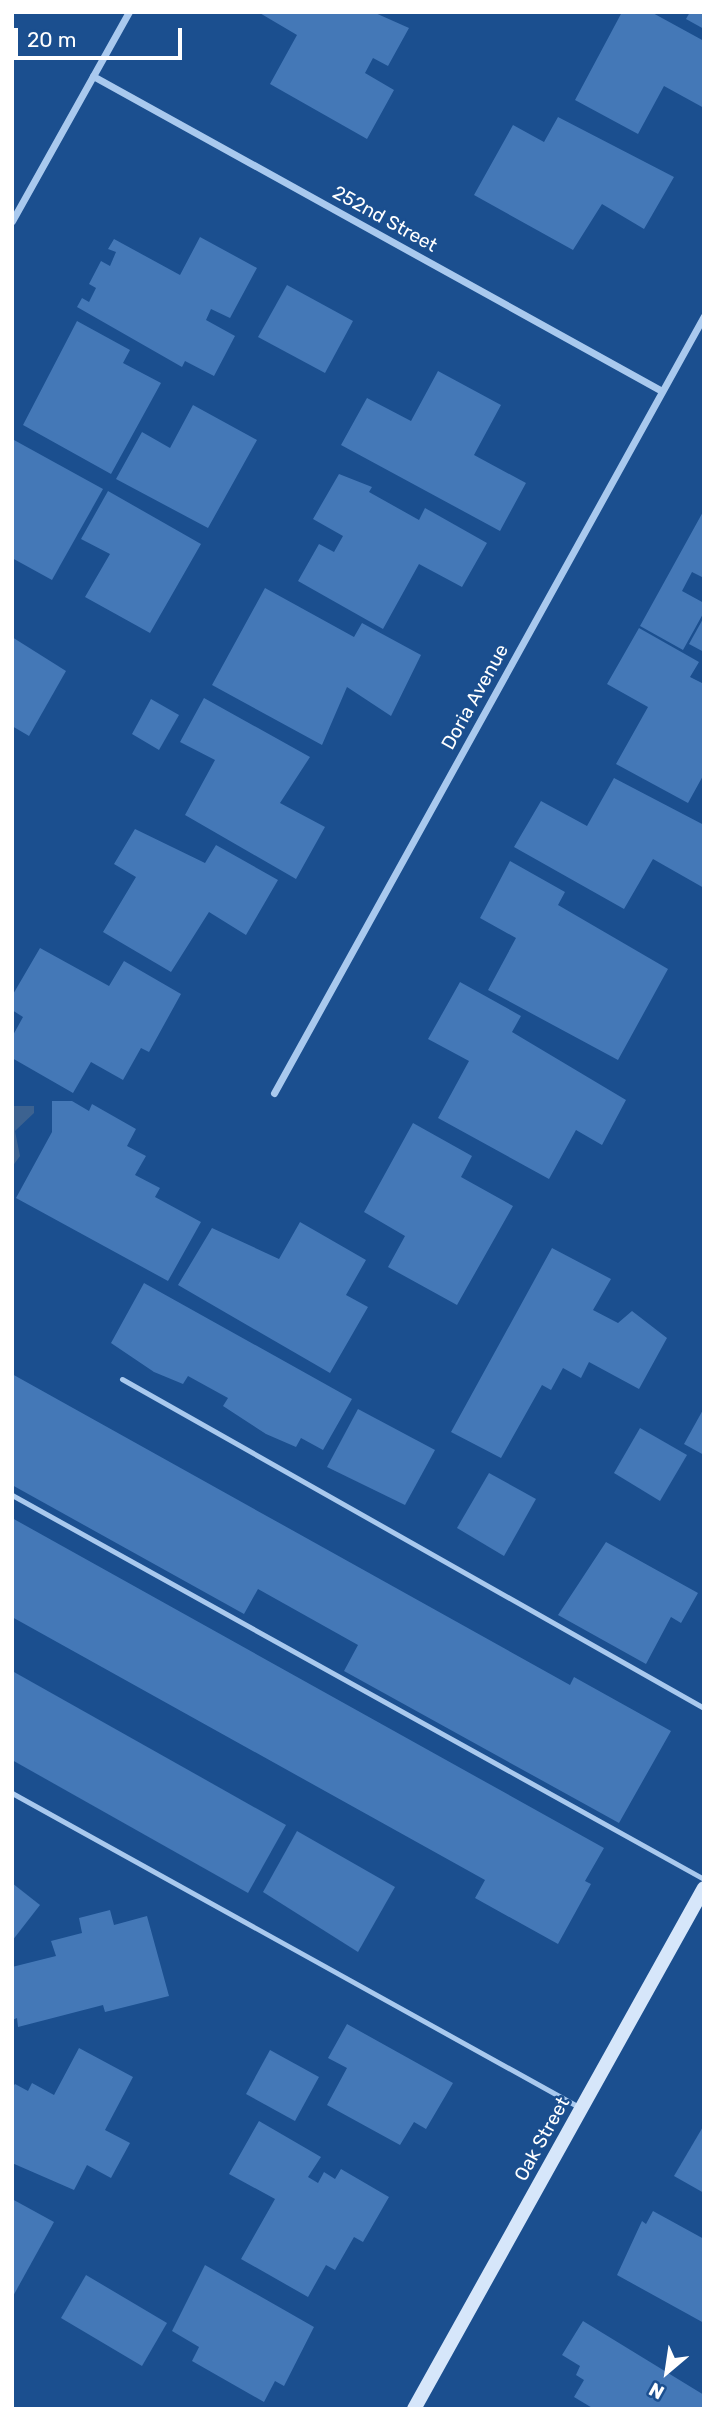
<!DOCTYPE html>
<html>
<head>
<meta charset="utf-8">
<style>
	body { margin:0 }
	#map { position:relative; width:716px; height:2421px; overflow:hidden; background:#1b4f8f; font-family:Rubik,sans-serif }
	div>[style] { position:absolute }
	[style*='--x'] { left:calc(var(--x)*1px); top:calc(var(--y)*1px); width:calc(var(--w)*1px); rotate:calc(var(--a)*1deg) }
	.water>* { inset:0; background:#3c6290 }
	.building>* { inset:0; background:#4478b7 }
	.lane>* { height:5px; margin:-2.5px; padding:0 2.5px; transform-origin:2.5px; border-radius:2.5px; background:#a9c9ee }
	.street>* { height:7px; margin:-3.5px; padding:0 3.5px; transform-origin:3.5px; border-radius:3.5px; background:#a9c9ee }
	.secondary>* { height:14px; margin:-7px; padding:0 7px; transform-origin:7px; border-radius:7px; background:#d6e6fa }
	span { translate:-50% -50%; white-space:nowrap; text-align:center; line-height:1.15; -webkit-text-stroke:5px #1b4f8f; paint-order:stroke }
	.street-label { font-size:19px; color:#fff }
	.frame { position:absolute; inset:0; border:14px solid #fff; pointer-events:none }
	.north { position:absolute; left:632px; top:2337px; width:70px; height:70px; -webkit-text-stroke:5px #1b4f8f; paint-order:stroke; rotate:209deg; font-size:19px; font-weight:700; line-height:28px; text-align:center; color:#fff }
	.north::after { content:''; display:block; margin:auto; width:24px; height:32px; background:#fff; clip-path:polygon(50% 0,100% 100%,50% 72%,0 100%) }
	.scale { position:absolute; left:14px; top:28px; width:168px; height:32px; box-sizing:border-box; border:4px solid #fff; border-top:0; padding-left:9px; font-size:21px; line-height:24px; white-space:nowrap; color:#fff; -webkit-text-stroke:5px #1b4f8f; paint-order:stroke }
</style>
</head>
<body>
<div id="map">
	<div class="water">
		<i style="clip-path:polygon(12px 1106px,34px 1106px,34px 1113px,15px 1131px,20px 1156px,12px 1167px)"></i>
	</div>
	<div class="building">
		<i style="clip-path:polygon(258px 12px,373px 12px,409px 28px,388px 66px,373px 58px,365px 73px,394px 90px,367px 139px,270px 84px,297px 35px)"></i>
		<i style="clip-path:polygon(622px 12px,651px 12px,704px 41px,704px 108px,664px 86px,638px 134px,575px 100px)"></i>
		<i style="clip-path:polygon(690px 12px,704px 12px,704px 29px,686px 19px)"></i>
		<i style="clip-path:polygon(558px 117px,674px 177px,644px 229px,602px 204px,573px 250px,474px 195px,513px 125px,544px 142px)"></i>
		<i style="clip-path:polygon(200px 237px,257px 268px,230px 318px,211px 309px,206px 320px,235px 336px,214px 376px,185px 361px,182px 367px,77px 307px,82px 298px,89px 302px,96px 288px,89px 284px,101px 261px,110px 266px,116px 252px,108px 249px,114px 239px,180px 275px)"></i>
		<i style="clip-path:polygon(287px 285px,353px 321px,325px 373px,258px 337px)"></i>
		<i style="clip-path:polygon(77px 321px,130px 350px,123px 363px,161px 383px,111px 474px,23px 425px)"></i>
		<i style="clip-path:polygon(438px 371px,501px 405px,474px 455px,526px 483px,500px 531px,341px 445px,367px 398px,411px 421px)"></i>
		<i style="clip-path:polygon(193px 405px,257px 440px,208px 528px,116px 479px,142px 432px,170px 448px)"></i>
		<i style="clip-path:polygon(14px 440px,103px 489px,52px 580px,12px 558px)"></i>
		<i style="clip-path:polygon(339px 474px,372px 487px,369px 492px,419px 520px,425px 508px,487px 543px,462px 587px,419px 564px,383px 629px,298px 581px,319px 544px,334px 552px,343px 536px,313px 519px)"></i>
		<i style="clip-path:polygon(108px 491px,201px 544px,150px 633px,85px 597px,110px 554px,81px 539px)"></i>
		<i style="clip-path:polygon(704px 510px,704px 578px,692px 572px,682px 591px,704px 603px,704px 612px,683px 650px,640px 626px)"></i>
		<i style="clip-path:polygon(265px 588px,354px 637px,362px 623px,421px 655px,391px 716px,347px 687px,322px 745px,212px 685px)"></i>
		<i style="clip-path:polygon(704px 617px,704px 652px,689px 644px)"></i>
		<i style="clip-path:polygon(639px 628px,699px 662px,690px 677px,704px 684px,704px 774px,688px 803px,616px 764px,648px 707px,607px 684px)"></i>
		<i style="clip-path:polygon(12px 637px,66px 671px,29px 736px,12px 726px)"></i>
		<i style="clip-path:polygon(204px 698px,310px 757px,280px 803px,325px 827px,296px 879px,185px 815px,215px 760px,180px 742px)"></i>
		<i style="clip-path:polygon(151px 699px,179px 715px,159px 750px,132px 734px)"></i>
		<i style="clip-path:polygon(614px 778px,704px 825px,704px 888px,653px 859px,624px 909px,514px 847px,541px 801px,587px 826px)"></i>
		<i style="clip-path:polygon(135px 829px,205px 863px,216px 845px,278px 880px,246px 935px,209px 912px,171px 972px,103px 932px,136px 877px,114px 864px)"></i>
		<i style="clip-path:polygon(510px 861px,565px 892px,558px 905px,668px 969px,618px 1060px,488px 990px,516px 938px,480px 918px)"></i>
		<i style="clip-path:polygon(40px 948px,109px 986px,124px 961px,181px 994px,149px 1052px,141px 1048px,123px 1080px,91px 1062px,73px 1093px,12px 1058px,12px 1037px,23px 1017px,12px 1010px,12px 996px)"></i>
		<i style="clip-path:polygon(460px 982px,521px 1016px,512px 1032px,626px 1100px,602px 1145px,576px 1130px,549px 1179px,438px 1118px,469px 1061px,428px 1039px)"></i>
		<i style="clip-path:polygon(52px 1101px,72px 1101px,89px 1111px,92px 1104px,136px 1129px,127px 1146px,146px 1156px,135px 1175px,160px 1188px,155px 1197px,201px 1222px,168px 1281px,16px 1198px,52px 1132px)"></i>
		<i style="clip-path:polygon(413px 1123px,472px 1156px,461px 1177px,513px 1206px,457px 1305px,388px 1267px,405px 1236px,364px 1212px)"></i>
		<i style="clip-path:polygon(300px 1222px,366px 1260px,346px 1295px,368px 1307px,330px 1373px,178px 1285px,212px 1228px,279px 1259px)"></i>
		<i style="clip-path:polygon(552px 1248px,611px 1279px,593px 1310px,618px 1323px,632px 1311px,667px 1338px,639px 1389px,589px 1362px,581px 1378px,563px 1368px,551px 1390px,542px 1385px,501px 1458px,451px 1432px)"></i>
		<i style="clip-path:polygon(144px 1283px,352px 1399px,323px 1450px,301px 1438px,296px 1447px,266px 1434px,223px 1406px,228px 1398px,188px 1376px,183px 1384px,154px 1372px,111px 1343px)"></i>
		<i style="clip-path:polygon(12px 1374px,570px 1685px,574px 1677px,671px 1731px,619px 1823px,344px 1671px,358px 1645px,258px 1589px,244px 1614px,12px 1485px)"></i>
		<i style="clip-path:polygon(704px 1408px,704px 1455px,684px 1444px)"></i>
		<i style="clip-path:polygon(358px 1409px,435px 1450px,405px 1505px,327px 1467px)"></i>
		<i style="clip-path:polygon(640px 1428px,687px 1455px,660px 1501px,614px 1473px)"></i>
		<i style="clip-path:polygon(489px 1473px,536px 1499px,504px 1556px,457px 1528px)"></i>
		<i style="clip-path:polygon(12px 1518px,604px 1848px,585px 1881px,591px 1884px,558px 1944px,475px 1898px,485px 1880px,12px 1617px)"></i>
		<i style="clip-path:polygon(606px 1542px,698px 1593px,681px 1623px,671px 1617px,646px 1664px,558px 1615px)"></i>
		<i style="clip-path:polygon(14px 1672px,286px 1825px,248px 1893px,12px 1760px)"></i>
		<i style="clip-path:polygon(297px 1831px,395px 1887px,358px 1952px,263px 1892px)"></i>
		<i style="clip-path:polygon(12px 1883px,40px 1905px,12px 1941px)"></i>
		<i style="clip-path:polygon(110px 1910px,114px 1925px,147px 1916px,169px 1996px,105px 2012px,103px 2005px,18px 2027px,17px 2018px,12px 2020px,12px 1967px,56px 1956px,51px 1941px,82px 1933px,79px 1918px)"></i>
		<i style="clip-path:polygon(347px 2024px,453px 2083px,426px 2129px,414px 2122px,400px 2145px,327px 2105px,347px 2068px,328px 2058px)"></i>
		<i style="clip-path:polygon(79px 2048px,133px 2077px,105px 2130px,130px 2143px,111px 2178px,87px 2165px,74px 2190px,12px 2163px,12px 2088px,15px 2084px,28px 2091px,32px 2083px,54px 2095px)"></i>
		<i style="clip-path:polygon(270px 2050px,319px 2077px,295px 2121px,246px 2094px)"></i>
		<i style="clip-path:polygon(259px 2121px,321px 2157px,308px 2177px,318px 2183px,324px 2172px,335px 2179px,341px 2169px,389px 2197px,363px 2242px,354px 2237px,335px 2270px,326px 2265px,308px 2297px,241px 2259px,275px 2199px,229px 2174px)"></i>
		<i style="clip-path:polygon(704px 2125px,704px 2193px,674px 2176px)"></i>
		<i style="clip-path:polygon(12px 2199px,54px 2222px,12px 2298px)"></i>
		<i style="clip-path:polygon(653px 2211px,704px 2239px,704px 2323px,617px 2275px,642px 2221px,646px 2224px)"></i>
		<i style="clip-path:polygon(205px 2265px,314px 2327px,284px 2386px,275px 2381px,264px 2402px,192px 2361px,199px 2347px,172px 2331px)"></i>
		<i style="clip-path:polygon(86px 2275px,167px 2323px,142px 2366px,61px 2318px)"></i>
		<i style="clip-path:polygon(583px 2321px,704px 2395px,704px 2409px,594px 2409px,574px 2397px,584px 2380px,576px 2375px,580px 2366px,562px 2355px)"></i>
	</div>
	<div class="lane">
		<i style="--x:122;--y:1379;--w:669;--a:29.48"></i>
		<i style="--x:12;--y:1495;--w:791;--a:29.03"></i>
		<i style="--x:12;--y:1793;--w:648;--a:28.98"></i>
	</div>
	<div class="street">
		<i style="--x:93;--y:76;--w:650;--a:28.97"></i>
		<i style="--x:12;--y:221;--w:240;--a:-60.8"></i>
		<i style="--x:274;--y:1093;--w:888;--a:-61.04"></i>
	</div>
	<div class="secondary">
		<i style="--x:414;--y:2409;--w:596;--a:-60.9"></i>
	</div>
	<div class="street-label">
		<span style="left:385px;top:219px;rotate:29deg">252nd Street</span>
		<span style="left:475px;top:697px;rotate:-61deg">Doria Avenue</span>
		<span style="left:542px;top:2139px;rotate:-61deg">Oak Street</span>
	</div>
	<div class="frame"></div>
	<div class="north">N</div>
	<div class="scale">20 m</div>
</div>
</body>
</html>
